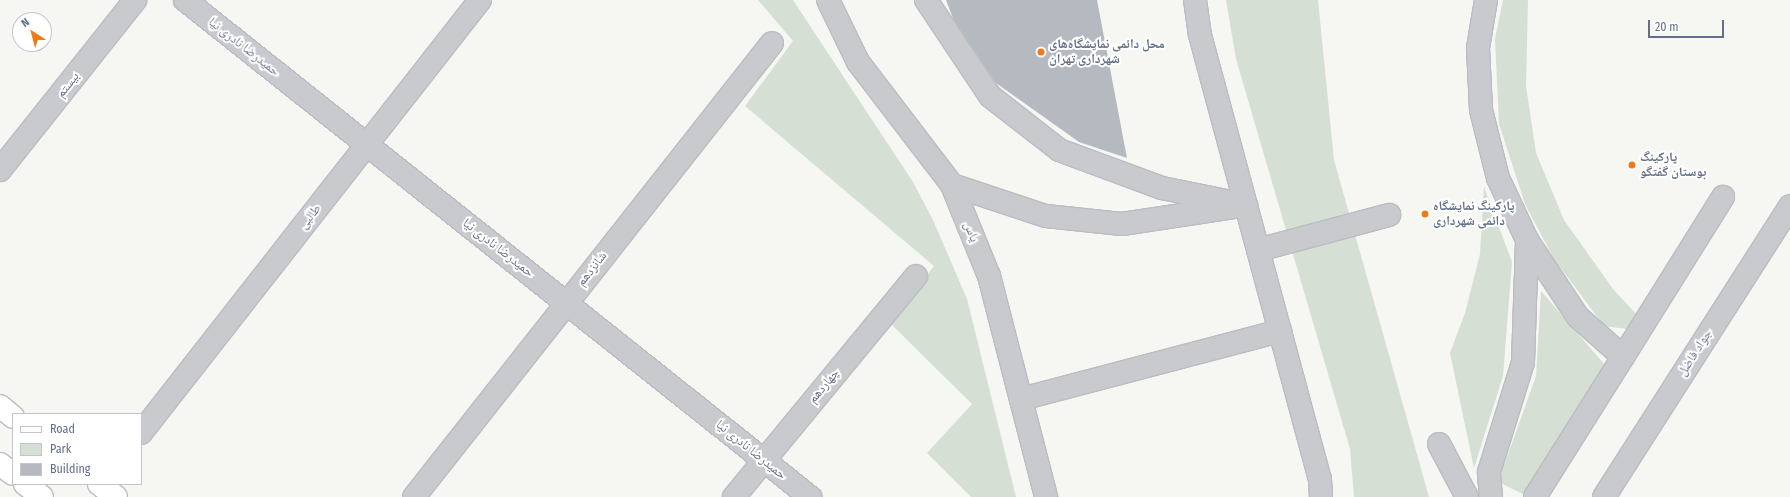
<!DOCTYPE html>
<html>
<head>
<meta charset="utf-8">
<style>
	body { margin:0 }
	#map { position:relative; width:1790px; height:497px; overflow:hidden; background:#f6f6f2; font-family:"Fira Sans Condensed","Noto Naskh Arabic",sans-serif }
	div>[style] { position:absolute }
	[style*='--x'] { left:calc(var(--x)*1px); top:calc(var(--y)*1px); width:calc(var(--w)*1px); rotate:calc(var(--a)*1deg) }
	.green>* { inset:0; background:#d5dfd3 }
	.building>* { inset:0; background:#b5bac0 }
	.roads { filter:drop-shadow(1px 0 #babdc1) drop-shadow(-1px 0 #babdc1) drop-shadow(0 1px #babdc1) drop-shadow(0 -1px #babdc1) }
	.minor>* { height:22px; margin:-11px; padding:0 11px; transform-origin:11px; border-radius:11px; background:#c8cace }
	.major>* { height:22px; margin:-11px; padding:0 11px; transform-origin:11px; border-radius:11px; background:#fff }
	.dots>* { width:11px; height:11px; translate:-50% -50%; box-sizing:border-box; border:2px solid #fff; border-radius:50% }
	span { translate:-50% -50%; white-space:nowrap; text-align:center; line-height:1.15; -webkit-text-stroke:4px #fff; paint-order:stroke }
	.poi-label { font-size:13px; color:#636f86; font-weight:700 }
	.left { translate:0 -50%; text-align:left }
	.street-label { font-size:13px; color:#636f86 }
	.legend { position:absolute; left:12px; top:413px; width:130px; height:72px; box-sizing:border-box; background:#fff; border:1px solid #c1c5cf; margin:0; padding:5px 7px; list-style:none; font-size:12px; color:#636f86 }
	.legend li { display:flex; align-items:center; gap:8px; height:20px }
	.legend b { width:20px; border:1px solid #c1c5cf }
	.north { position:absolute; left:12px; top:12px; width:40px; height:40px; box-sizing:border-box; background:#fff; border:1px solid #c1c5cf; border-radius:50%; rotate:324deg; font-size:11px; font-weight:700; line-height:16px; text-align:center; color:#636f86 }
	.north::after { content:''; display:block; margin:auto; width:14px; height:18px; background:#f17918; clip-path:polygon(50% 0,100% 100%,50% 72%,0 100%) }
	.scale { position:absolute; left:1648px; top:20px; width:76px; height:18px; box-sizing:border-box; border:2px solid #636f86; border-top:0; padding-left:5px; font-size:12px; line-height:14px; white-space:nowrap; color:#636f86; -webkit-text-stroke:3px #fff; paint-order:stroke }
</style>
</head>
<body>
<div id="map">
	<div class="green">
		<i style="clip-path:polygon(758px 0,793px 0,913px 182px,933px 220px,967px 299px,1016px 497px,971px 497px,927px 453px,972px 404px,890px 323px,934px 266px,745px 106px,793px 41px)"></i>
		<i style="clip-path:polygon(1226px 0,1318px 0,1334px 160px,1429px 497px,1354px 497px,1350px 449px,1236px 59px)"></i>
		<i style="clip-path:polygon(1503px 0,1528px 0,1526px 86px,1536px 153px,1564px 220px,1613px 289px,1638px 316px,1627px 329px,1604px 326px,1554px 259px,1525px 204px,1499px 124px,1495px 39px)"></i>
		<i style="clip-path:polygon(1484px 187px,1512px 262px,1503px 376px,1474px 468px,1450px 353px,1465px 313px,1480px 254px)"></i>
		<i style="clip-path:polygon(1541px 291px,1605px 365px,1525px 495px,1498px 482px,1536px 376px)"></i>
	</div>
	<div class="building">
		<i style="clip-path:polygon(946px 0,1097px 0,1127px 158px,1079px 142px,996px 83px,954px 21px)"></i>
	</div>
	<div class="roads">
		<div class="minor">
			<i style="--x:185;--y:0;--w:799;--a:38.49"></i>
			<i style="--x:828;--y:0;--w:69;--a:64.2"></i>
			<i style="--x:858;--y:62;--w:155;--a:52.6"></i>
			<i style="--x:952;--y:185;--w:98;--a:67.9"></i>
			<i style="--x:989;--y:276;--w:228;--a:75.5"></i>
			<i style="--x:926;--y:0;--w:115;--a:56.3"></i>
			<i style="--x:990;--y:96;--w:88;--a:38"></i>
			<i style="--x:1059;--y:150;--w:110;--a:20.3"></i>
			<i style="--x:1162;--y:188;--w:86;--a:11.4"></i>
			<i style="--x:1195;--y:0;--w:35;--a:82"></i>
			<i style="--x:1200;--y:35;--w:460;--a:74.9"></i>
			<i style="--x:1320;--y:479;--w:18;--a:87"></i>
			<i style="--x:1486;--y:0;--w:49;--a:99.5"></i>
			<i style="--x:1478;--y:48;--w:62;--a:87.2"></i>
			<i style="--x:1481;--y:110;--w:70;--a:76"></i>
			<i style="--x:1498;--y:178;--w:68;--a:64.9"></i>
			<i style="--x:1527;--y:240;--w:92;--a:56.5"></i>
			<i style="--x:1578;--y:317;--w:60;--a:41.6"></i>
			<i style="--x:1623;--y:357;--w:165;--a:122.2"></i>
			<i style="--x:0;--y:170;--w:217;--a:-51.5"></i>
			<i style="--x:952;--y:185;--w:99;--a:18.3"></i>
			<i style="--x:1046;--y:216;--w:76;--a:6"></i>
			<i style="--x:1122;--y:224;--w:113;--a:-8.6"></i>
			<i style="--x:1258;--y:250;--w:136;--a:-15"></i>
			<i style="--x:1623;--y:357;--w:189;--a:-58"></i>
			<i style="--x:1021;--y:399;--w:268;--a:-14.7"></i>
			<i style="--x:141;--y:433;--w:550;--a:-51.94"></i>
			<i style="--x:1439;--y:444;--w:60;--a:62.2"></i>
			<i style="--x:414;--y:497;--w:578;--a:-51.74"></i>
			<i style="--x:734;--y:497;--w:286;--a:-50.5"></i>
			<i style="--x:1491;--y:497;--w:25;--a:-95"></i>
			<i style="--x:1489;--y:472;--w:115;--a:-72.8"></i>
			<i style="--x:1523;--y:362;--w:122;--a:-88.1"></i>
			<i style="--x:1604;--y:497;--w:345;--a:-57.4"></i>
		</div>
		<div class="major">
			<i style="--x:0;--y:406;--w:17;--a:40"></i>
			<i style="--x:0;--y:464;--w:16;--a:38"></i>
			<i style="--x:25;--y:484;--w:21;--a:37"></i>
			<i style="--x:99;--y:484;--w:21;--a:37"></i>
		</div>
	</div>
	<div class="dots">
		<i style="left:1041px;top:52px;background:#f17918"></i>
		<i style="left:1632px;top:165px;background:#f17918"></i>
		<i style="left:1425px;top:214px;background:#f17918"></i>
	</div>
	<div class="poi-label">
		<span class="left" style="left:1049px;top:52px">محل دائمی نمایشگاه‌های<br>شهرداری تهران</span>
		<span class="left" style="left:1640px;top:165px">پارکینگ<br>بوستان گفتگو</span>
		<span class="left" style="left:1433px;top:214px">پارکینگ نمایشگاه<br>دائمی شهرداری</span>
	</div>
	<div class="street-label">
		<span style="left:244px;top:47px;rotate:38deg">حمیدرضا نادری نیا</span>
		<span style="left:68px;top:85px;rotate:-52deg">بیستم</span>
		<span style="left:310px;top:217px;rotate:-52deg">طالبی</span>
		<span style="left:971px;top:232px;rotate:68deg">یاس</span>
		<span style="left:498px;top:248px;rotate:38deg">حمیدرضا نادری نیا</span>
		<span style="left:592px;top:269px;rotate:-52deg">شانزدهم</span>
		<span style="left:1695px;top:353px;rotate:-58deg">جواد فاضل</span>
		<span style="left:824px;top:386px;rotate:-50deg">چهاردهم</span>
		<span style="left:751px;top:450px;rotate:39deg">حمیدرضا نادری نیا</span>
	</div>
	<ul class="legend">
	<li><b style="height:5px;background:#fff"></b>Road</li>
	<li><b style="height:11px;background:#d5dfd3"></b>Park</li>
	<li><b style="height:11px;background:#b5bac0"></b>Building</li>
	</ul>
	<div class="north">N</div>
	<div class="scale">20 m</div>
</div>
</body>
</html>
